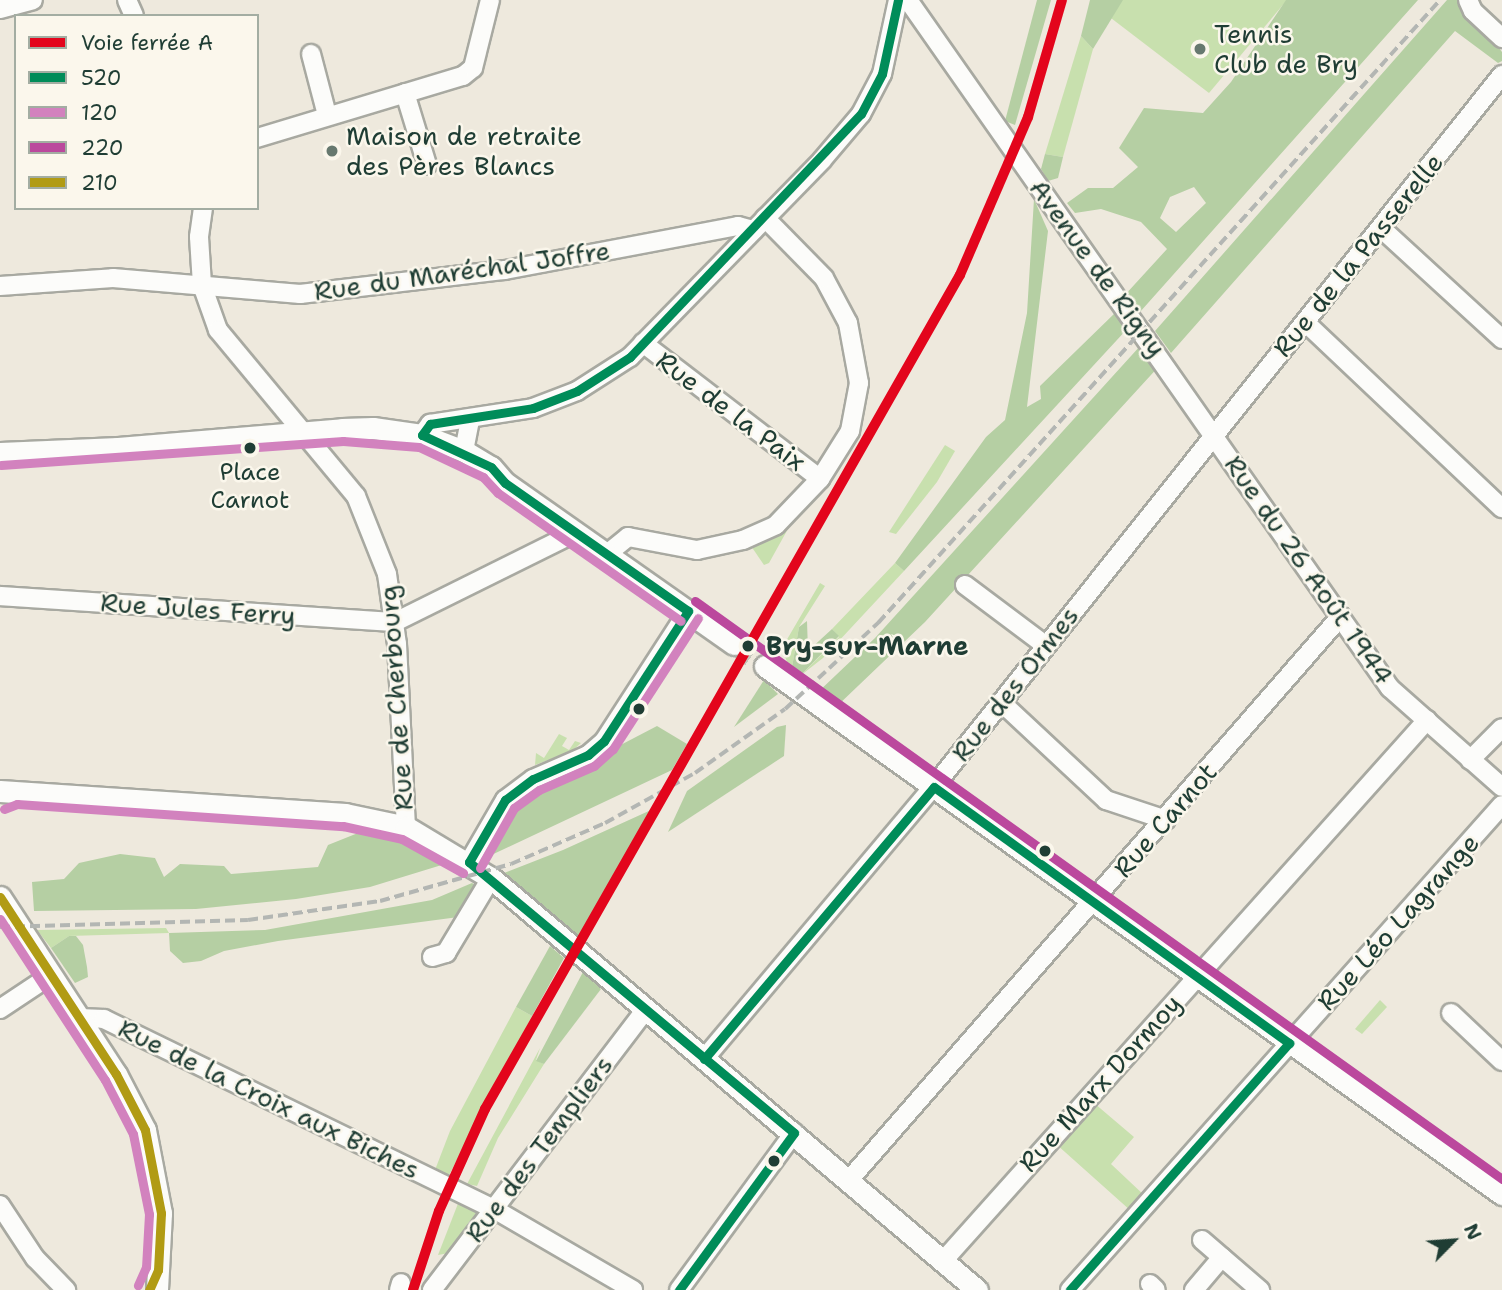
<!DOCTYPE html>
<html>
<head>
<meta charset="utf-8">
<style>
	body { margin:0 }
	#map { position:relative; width:1502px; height:1290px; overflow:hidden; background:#eee9dd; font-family:"Shantell Sans",sans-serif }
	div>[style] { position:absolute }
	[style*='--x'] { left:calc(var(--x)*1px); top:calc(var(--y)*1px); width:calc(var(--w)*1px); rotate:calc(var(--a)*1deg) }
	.green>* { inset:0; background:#c8e0ae }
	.forest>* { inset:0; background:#b5cfa3 }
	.major-tunnel>* { height:21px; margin-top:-10.5px; transform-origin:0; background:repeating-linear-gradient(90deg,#c5c7bb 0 21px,transparent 0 31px) }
	.roads { filter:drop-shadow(2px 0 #a8a9a1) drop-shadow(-2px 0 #a8a9a1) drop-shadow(0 2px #a8a9a1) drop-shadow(0 -2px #a8a9a1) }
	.minor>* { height:18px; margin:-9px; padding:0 9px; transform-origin:9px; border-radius:9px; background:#fcfcfa }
	.major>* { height:21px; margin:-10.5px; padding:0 10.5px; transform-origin:10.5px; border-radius:10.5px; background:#fcfcfa }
	.rail>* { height:3.5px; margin-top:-1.75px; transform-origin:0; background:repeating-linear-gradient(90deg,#b3b6b3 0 10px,transparent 0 15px) }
	.bus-1>* { height:9px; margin:-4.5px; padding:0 4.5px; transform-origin:4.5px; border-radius:4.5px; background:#008c59 }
	.bus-2>* { height:9px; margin:-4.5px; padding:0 4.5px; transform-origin:4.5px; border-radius:4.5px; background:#d282be }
	.bus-3>* { height:9px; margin:-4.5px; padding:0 4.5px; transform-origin:4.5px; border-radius:4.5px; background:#bb489d }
	.bus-4>* { height:9px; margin:-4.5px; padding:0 4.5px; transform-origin:4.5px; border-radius:4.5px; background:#b19b14 }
	.rail-1>* { height:10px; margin:-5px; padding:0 5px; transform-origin:5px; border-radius:5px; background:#e3051c }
	.dots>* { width:19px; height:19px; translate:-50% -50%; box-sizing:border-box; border:4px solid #fbf7ec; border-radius:50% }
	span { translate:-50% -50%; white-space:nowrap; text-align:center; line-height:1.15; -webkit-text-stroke:5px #fbf7ec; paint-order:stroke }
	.bus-label { font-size:24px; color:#1f3d34 }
	.poi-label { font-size:26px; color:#1f3d34 }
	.left { translate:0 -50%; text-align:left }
	.street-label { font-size:26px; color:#1f3d34 }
	.stop-label { font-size:26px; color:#1f3d34; font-weight:700 }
	.legend { position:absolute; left:14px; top:14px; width:245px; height:196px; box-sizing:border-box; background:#fbf7ec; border:2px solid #a3ada2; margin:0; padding:9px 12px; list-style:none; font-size:21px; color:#1f3d34 }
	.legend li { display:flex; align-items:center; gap:14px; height:35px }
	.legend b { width:35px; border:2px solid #a3ada2 }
	.north { position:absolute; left:1418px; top:1206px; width:70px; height:70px; -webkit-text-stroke:5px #fbf7ec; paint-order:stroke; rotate:65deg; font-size:19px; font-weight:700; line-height:28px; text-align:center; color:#1f3d34 }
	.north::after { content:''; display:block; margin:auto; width:24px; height:32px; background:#1f3d34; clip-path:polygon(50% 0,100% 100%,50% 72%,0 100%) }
</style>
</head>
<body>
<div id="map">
	<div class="green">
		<i style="clip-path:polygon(1110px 0,1287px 0,1209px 93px,1107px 15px)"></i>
		<i style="clip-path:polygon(1081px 36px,1093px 49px,1063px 157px,1045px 154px)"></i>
		<i style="clip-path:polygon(945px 445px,955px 451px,937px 482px,896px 534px,889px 532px)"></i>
		<i style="clip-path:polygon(789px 527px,769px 563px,764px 565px,751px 546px)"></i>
		<i style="clip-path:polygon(895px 563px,904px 571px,823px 658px,800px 676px,839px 637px,832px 629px)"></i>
		<i style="clip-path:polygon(820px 583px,825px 586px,799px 627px,791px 673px,782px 648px)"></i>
		<i style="clip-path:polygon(559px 734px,567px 738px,562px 746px,569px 750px,575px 741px,581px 743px,572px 751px,535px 765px,536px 753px,544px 758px)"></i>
		<i style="clip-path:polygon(166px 928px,169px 933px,69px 936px,51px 948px,37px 930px)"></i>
		<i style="clip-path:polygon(1380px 1000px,1387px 1007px,1362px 1034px,1355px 1029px)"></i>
		<i style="clip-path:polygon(516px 1007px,532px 1016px,448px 1177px,435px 1170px,450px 1131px)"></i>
		<i style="clip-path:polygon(540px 1048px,536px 1060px,544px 1064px,498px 1138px,477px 1186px,467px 1184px)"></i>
		<i style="clip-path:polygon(1094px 1103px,1134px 1137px,1111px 1164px,1145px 1196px,1131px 1211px,1056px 1144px)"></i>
		<i style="clip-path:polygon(459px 1201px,480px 1212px,449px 1253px,438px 1255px)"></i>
	</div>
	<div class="forest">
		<i style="clip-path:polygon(1037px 0,1051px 0,1015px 125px,1005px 121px)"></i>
		<i style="clip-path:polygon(1090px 0,1123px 0,1093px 49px,1081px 36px)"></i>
		<i style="clip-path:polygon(evenodd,1286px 0,1418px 0,1140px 312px,1124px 296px,1167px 249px,1141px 222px,1101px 209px,1075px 213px,1067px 203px,1088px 188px,1113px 188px,1138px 167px,1119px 148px,1144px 108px,1203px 113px,1231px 82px,1286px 0,1194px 187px,1206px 203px,1176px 232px,1160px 218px,1170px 197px,1194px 187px)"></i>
		<i style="clip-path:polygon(1447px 0,1463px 0,1502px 52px,1502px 61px,1498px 63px,1455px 31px,1171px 353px,1155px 331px)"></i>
		<i style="clip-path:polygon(1045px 154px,1063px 157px,1058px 178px,1048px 181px,1041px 169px)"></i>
		<i style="clip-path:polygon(1034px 199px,1048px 231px,1027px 407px,1041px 399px,1040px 386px,1116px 312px,1128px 328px,904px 571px,895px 563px,986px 437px,1005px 420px,1027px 313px)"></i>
		<i style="clip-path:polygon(1141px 345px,1161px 364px,925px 622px,836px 707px,816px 694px,875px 638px)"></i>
		<i style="clip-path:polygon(807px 621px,808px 651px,832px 629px,839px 636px,800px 676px,791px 673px,799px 627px)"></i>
		<i style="clip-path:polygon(764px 680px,778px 694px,734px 727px)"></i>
		<i style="clip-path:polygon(786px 725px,784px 756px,668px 832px,687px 791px,777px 727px)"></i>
		<i style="clip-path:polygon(657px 726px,687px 744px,672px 770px,485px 858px,521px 797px)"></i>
		<i style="clip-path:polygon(651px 810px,580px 938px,504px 873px,563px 850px)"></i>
		<i style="clip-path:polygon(368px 829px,458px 860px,370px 887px,296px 899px,196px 909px,34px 911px,32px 882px,64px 879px,79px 863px,120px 854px,155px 858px,164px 877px,180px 864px,224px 866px,231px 874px,318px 867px,328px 845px)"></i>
		<i style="clip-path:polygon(472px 883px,483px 890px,466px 916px,278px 941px,224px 951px,201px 961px,183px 963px,170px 951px,169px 933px,265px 930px,432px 900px)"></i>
		<i style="clip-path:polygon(69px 936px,76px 936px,83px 945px,87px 967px,88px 977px,75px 983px,51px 948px)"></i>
		<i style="clip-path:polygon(550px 946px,564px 958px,532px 1016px,516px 1007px)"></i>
		<i style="clip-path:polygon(583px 972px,601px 989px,544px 1064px,536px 1061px)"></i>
	</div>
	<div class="major-tunnel">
		<i style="--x:734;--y:644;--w:38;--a:35"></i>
	</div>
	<div class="roads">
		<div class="minor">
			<i style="--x:127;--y:0;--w:17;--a:66"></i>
			<i style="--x:908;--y:0;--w:840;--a:54.99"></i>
			<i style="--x:1390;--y:688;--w:149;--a:41.5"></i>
			<i style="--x:1468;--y:0;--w:12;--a:66"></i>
			<i style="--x:1473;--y:11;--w:40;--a:43"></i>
			<i style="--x:0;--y:9;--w:34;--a:-15"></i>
			<i style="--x:311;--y:54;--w:63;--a:75.3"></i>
			<i style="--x:405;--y:93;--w:75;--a:73"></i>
			<i style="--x:257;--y:138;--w:215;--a:-16.8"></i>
			<i style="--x:463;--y:76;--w:13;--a:-39"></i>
			<i style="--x:473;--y:68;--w:70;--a:-76"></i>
			<i style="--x:203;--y:208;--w:29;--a:98"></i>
			<i style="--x:199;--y:237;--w:48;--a:86.4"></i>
			<i style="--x:202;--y:285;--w:48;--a:70.4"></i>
			<i style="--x:218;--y:330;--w:216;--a:50.3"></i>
			<i style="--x:356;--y:496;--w:84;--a:68.3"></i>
			<i style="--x:387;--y:574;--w:71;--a:81.9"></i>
			<i style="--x:397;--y:644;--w:183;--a:87.2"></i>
			<i style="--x:1382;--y:229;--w:163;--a:42.5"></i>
			<i style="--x:0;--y:286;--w:113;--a:-4"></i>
			<i style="--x:113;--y:278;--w:188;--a:4.9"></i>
			<i style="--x:300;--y:294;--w:206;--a:-6.7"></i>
			<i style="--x:505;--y:270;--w:237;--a:-10.7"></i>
			<i style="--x:738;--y:226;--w:16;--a:15"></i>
			<i style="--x:1305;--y:322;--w:271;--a:43.4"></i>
			<i style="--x:643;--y:343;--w:223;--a:37.5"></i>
			<i style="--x:422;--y:435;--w:14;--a:-54"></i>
			<i style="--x:430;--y:424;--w:104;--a:-8.8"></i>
			<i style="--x:533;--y:408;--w:47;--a:-21.1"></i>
			<i style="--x:577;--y:391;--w:63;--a:-32.7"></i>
			<i style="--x:630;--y:357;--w:275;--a:-45.7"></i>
			<i style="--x:822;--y:160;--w:60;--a:-49.7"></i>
			<i style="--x:861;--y:114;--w:45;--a:-62.3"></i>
			<i style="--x:882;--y:74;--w:76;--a:-77.8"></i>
			<i style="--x:464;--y:451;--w:32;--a:-79"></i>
			<i style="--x:607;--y:554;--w:27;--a:-39"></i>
			<i style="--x:628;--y:537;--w:70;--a:10.7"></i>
			<i style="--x:697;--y:550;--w:47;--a:-12.3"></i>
			<i style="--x:743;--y:540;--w:36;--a:-24"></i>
			<i style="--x:776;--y:525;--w:64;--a:-46.3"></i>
			<i style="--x:820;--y:479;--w:57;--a:-58"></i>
			<i style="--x:850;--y:431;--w:49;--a:-79.4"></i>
			<i style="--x:859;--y:383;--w:61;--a:-100.4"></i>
			<i style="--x:848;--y:323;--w:51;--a:-118.1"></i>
			<i style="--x:824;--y:278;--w:84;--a:-134.5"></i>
			<i style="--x:965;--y:585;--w:100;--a:36.9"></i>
			<i style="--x:0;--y:596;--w:396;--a:3.8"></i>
			<i style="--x:395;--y:622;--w:200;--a:-26.4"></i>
			<i style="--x:1001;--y:702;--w:144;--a:43"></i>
			<i style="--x:1106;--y:800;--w:63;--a:18.4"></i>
			<i style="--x:1470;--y:760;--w:45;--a:-45"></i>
			<i style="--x:469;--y:862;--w:72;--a:-59.9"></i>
			<i style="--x:505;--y:800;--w:35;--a:-37"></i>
			<i style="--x:533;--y:779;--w:60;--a:-23.6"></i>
			<i style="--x:588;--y:755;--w:21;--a:-41"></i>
			<i style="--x:604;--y:741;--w:155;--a:-57.1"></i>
			<i style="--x:432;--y:957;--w:15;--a:-16"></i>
			<i style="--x:446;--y:953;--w:87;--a:-59"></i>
			<i style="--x:0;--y:1009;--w:61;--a:-33.7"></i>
			<i style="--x:1451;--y:1013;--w:70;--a:43.3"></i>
			<i style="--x:79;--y:1018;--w:25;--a:2"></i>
			<i style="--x:104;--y:1019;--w:434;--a:26"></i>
			<i style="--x:494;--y:1209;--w:161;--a:30.2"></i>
			<i style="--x:704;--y:1059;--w:366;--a:-49.9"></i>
			<i style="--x:940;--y:779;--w:901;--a:-51.4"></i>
			<i style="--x:849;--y:1180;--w:748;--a:-48.9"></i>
			<i style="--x:0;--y:1205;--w:64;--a:56.6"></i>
			<i style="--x:35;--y:1258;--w:45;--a:45.9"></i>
			<i style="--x:1202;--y:1240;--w:77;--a:40.8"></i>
			<i style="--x:943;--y:1261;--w:726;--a:-48.18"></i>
			<i style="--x:1150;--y:1284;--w:8;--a:45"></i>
			<i style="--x:399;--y:1290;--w:7;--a:-74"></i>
			<i style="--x:432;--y:1290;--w:353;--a:-52.7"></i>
			<i style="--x:679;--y:1290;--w:195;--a:-53.8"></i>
			<i style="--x:1070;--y:1290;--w:649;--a:-48.31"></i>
			<i style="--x:1194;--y:1290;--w:43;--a:-49.7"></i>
		</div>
		<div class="major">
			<i style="--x:0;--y:453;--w:118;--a:-2.4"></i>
			<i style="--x:118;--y:448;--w:225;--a:-4.8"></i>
			<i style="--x:342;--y:429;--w:31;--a:-2"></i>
			<i style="--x:373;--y:428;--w:49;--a:8.1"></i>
			<i style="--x:422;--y:435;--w:45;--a:20.9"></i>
			<i style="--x:464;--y:451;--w:31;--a:31"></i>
			<i style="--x:491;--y:467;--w:21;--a:49"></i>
			<i style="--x:505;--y:483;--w:280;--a:35.1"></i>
			<i style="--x:765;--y:666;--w:907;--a:35.62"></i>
			<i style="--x:0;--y:791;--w:346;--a:3.8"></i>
			<i style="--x:345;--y:814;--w:62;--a:12"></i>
			<i style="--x:406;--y:827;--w:99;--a:31"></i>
			<i style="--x:491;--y:878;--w:637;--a:40.29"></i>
			<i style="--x:0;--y:897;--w:212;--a:56.8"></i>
			<i style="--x:116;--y:1074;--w:63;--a:62.6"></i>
			<i style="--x:145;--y:1130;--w:85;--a:79.1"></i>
			<i style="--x:161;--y:1213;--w:77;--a:93"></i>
		</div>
	</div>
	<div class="rail">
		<i style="--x:0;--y:927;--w:248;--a:-1.6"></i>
		<i style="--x:248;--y:920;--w:133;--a:-8.2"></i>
		<i style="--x:380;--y:901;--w:136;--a:-15.8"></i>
		<i style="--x:511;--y:864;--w:103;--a:-23.6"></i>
		<i style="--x:605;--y:823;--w:103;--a:-29.1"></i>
		<i style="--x:695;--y:773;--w:110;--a:-35.4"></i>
		<i style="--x:785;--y:709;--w:127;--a:-42.8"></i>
		<i style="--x:878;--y:623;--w:839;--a:-47.95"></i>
	</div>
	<div class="bus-1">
		<i style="--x:688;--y:611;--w:223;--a:-145"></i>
		<i style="--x:505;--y:483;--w:21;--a:-131"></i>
		<i style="--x:491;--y:467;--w:76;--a:-155.1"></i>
		<i style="--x:422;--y:435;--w:14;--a:-54"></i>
		<i style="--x:430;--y:424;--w:104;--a:-8.8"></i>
		<i style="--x:533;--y:408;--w:47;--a:-21.1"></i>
		<i style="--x:577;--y:391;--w:63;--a:-32.7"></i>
		<i style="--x:630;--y:357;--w:335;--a:-46.5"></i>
		<i style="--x:861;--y:114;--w:45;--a:-62.3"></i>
		<i style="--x:882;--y:74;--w:76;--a:-77.8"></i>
		<i style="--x:469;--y:862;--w:423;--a:39.8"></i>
		<i style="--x:794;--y:1133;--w:195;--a:126.2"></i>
		<i style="--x:469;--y:862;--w:72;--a:-59.9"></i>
		<i style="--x:505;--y:800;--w:35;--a:-37"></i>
		<i style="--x:533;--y:779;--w:60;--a:-23.6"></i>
		<i style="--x:588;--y:755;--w:21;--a:-41"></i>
		<i style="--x:604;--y:741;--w:155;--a:-57.1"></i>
		<i style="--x:704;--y:1059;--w:356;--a:-49.8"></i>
		<i style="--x:934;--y:787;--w:438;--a:35.8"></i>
		<i style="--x:1289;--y:1043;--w:330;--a:131.6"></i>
	</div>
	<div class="bus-2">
		<i style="--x:1;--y:465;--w:343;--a:-4"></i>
		<i style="--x:343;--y:441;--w:76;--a:4.5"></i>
		<i style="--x:419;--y:447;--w:71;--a:25.1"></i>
		<i style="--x:483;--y:477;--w:22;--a:47"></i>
		<i style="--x:498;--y:493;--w:223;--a:35"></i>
		<i style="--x:4;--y:809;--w:14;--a:-21"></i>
		<i style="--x:17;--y:804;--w:327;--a:3.9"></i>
		<i style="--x:343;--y:826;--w:60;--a:12.4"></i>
		<i style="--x:402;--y:839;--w:70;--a:29.1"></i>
		<i style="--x:480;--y:868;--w:69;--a:-60.5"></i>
		<i style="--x:514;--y:808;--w:31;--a:-36"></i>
		<i style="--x:539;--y:790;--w:60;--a:-23.6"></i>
		<i style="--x:594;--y:766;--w:25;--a:-42"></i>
		<i style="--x:613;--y:749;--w:156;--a:-57"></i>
		<i style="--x:0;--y:919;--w:192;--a:56.9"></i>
		<i style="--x:105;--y:1080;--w:61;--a:62.6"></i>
		<i style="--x:133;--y:1134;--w:82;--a:78.7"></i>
		<i style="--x:149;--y:1214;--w:53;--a:93.2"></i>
		<i style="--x:146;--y:1267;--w:20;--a:114"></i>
	</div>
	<div class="bus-3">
		<i style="--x:695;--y:601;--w:993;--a:35.61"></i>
	</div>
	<div class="bus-4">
		<i style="--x:0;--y:897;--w:212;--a:56.8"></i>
		<i style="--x:116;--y:1074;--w:63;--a:62.6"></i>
		<i style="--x:145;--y:1130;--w:85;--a:79.1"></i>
		<i style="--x:161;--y:1213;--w:57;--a:93"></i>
		<i style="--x:158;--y:1270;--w:22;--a:114"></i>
	</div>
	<div class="rail-1">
		<i style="--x:413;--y:1290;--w:83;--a:-71.8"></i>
		<i style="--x:439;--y:1211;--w:112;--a:-65.7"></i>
		<i style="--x:485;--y:1109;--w:960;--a:-60.34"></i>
		<i style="--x:960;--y:275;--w:172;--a:-66.7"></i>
		<i style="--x:1028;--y:117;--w:122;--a:-73.8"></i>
	</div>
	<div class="dots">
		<i style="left:1200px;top:49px;background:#67796f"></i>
		<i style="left:332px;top:151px;background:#67796f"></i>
		<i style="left:250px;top:448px;background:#1f3d34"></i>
		<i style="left:748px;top:646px;background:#1f3d34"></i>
		<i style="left:639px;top:709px;background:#1f3d34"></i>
		<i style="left:1045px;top:851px;background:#1f3d34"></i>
		<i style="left:774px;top:1161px;background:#1f3d34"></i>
	</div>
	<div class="bus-label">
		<span style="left:250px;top:487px">Place<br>Carnot</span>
	</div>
	<div class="poi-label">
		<span class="left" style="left:1214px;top:49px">Tennis<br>Club de Bry</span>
		<span class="left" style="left:346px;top:151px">Maison de retraite<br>des Pères Blancs</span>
	</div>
	<div class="street-label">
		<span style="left:1358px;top:255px;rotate:-51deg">Rue de la Passerelle</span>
		<span style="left:1098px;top:268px;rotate:54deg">Avenue de Rigny</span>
		<span style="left:462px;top:271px;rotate:-8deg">Rue du Maréchal Joffre</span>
		<span style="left:731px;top:411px;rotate:37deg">Rue de la Paix</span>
		<span style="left:1309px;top:570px;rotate:55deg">Rue du 26 Août 1944</span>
		<span style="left:198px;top:609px;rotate:4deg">Rue Jules Ferry</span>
		<span style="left:1015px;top:684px;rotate:-52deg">Rue des Ormes</span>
		<span style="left:396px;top:698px;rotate:-94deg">Rue de Cherbourg</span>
		<span style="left:1165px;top:820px;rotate:-49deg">Rue Carnot</span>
		<span style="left:1398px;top:922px;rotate:-48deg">Rue Léo Lagrange</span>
		<span style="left:1100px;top:1083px;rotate:-48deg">Rue Marx Dormoy</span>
		<span style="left:269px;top:1099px;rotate:26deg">Rue de la Croix aux Biches</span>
		<span style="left:539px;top:1149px;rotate:-53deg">Rue des Templiers</span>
	</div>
	<div class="stop-label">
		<span class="left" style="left:766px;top:646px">Bry-sur-Marne</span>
	</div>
	<ul class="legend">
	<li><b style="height:9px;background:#e3051c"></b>Voie ferrée A</li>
	<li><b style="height:9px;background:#008c59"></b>520</li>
	<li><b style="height:9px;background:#d282be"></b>120</li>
	<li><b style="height:9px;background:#bb489d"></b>220</li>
	<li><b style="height:9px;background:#b19b14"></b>210</li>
	</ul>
	<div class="north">N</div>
</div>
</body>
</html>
